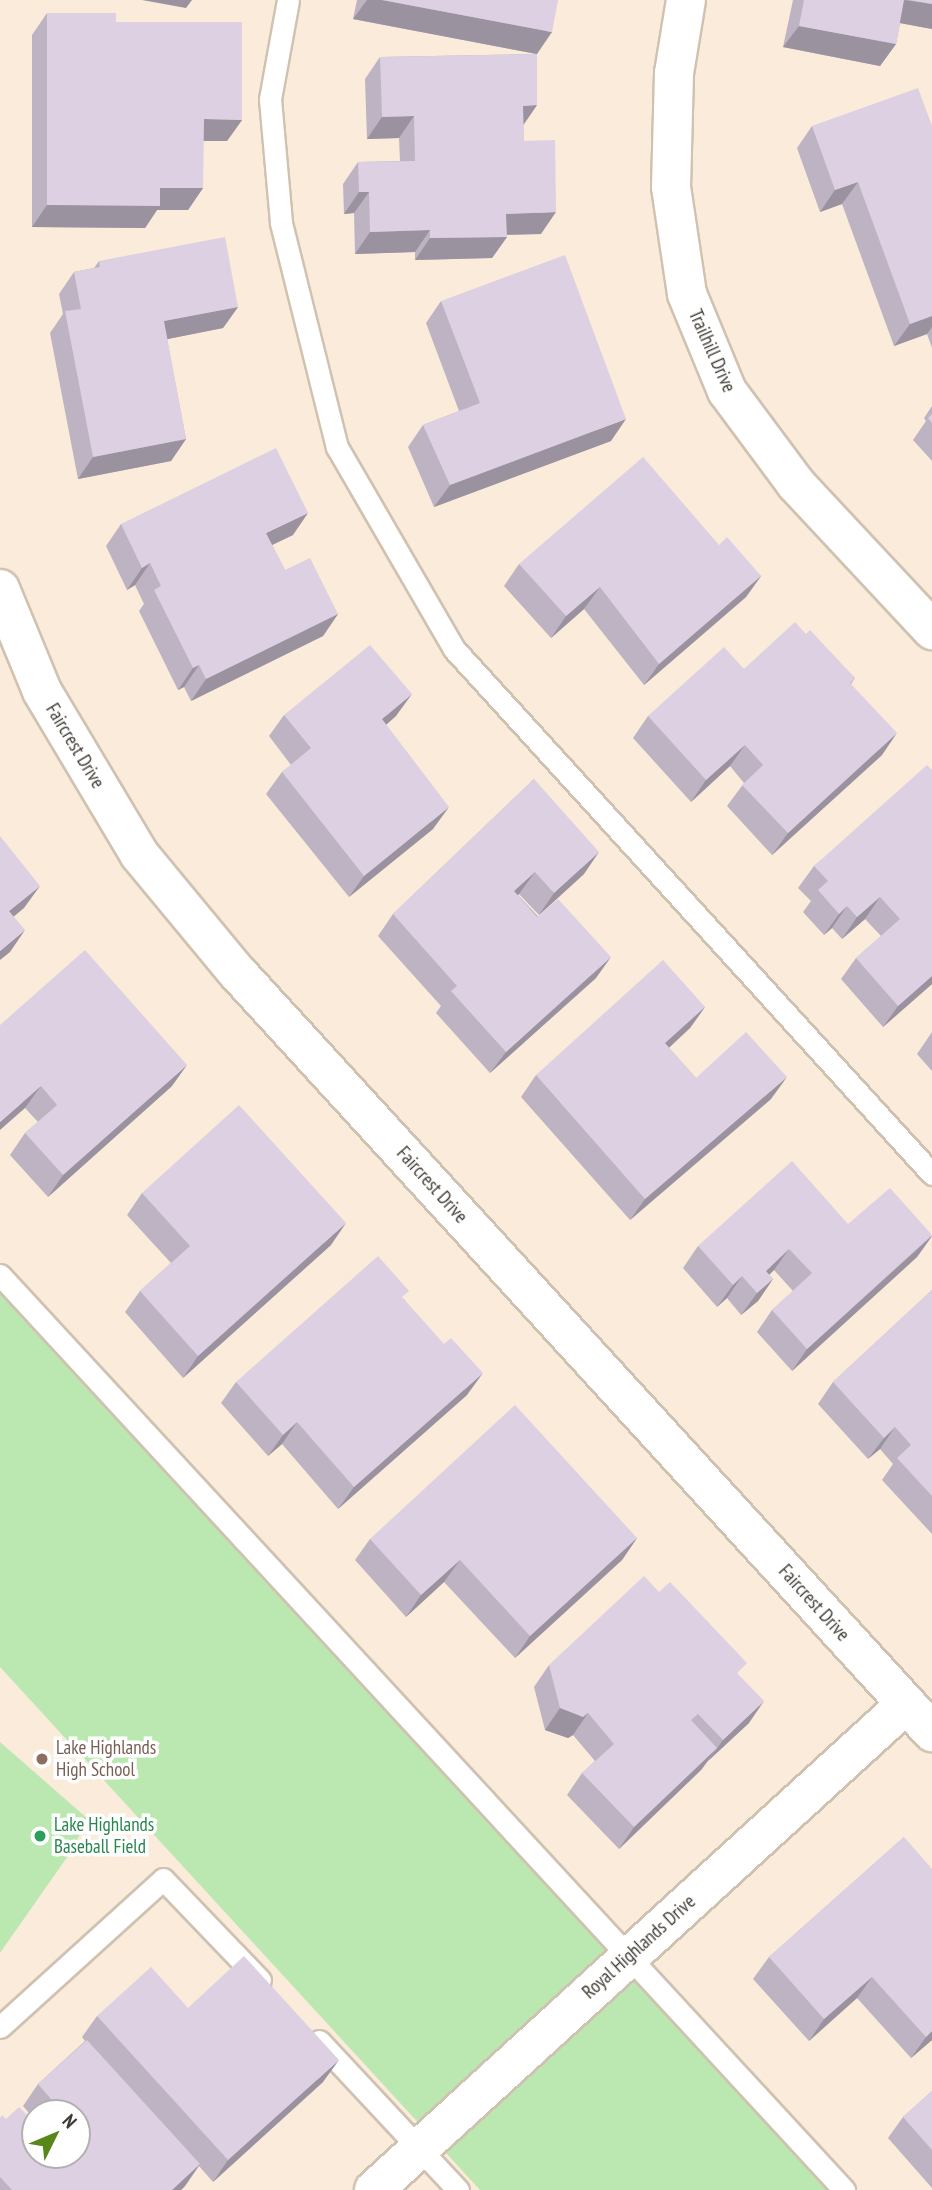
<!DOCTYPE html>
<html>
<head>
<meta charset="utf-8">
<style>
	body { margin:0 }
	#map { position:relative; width:932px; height:2190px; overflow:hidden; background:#faebda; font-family:"PT Sans Narrow",sans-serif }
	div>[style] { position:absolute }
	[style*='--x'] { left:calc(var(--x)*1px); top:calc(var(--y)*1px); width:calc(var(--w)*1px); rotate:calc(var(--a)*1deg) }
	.green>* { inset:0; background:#bbe8b0 }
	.roads { filter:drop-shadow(2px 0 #d0c2b1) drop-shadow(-2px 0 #d0c2b1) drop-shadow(0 2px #d0c2b1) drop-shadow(0 -2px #d0c2b1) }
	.lane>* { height:21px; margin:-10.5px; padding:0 10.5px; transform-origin:10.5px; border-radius:10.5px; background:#fff }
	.street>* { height:38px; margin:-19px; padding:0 19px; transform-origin:19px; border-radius:19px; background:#fff }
	.wall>* { inset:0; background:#bdb3c2 }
	.shaded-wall>* { inset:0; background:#9a929e }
	.building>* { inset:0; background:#dcd0e2 }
	.dots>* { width:19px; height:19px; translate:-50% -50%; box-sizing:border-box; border:4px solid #fff; border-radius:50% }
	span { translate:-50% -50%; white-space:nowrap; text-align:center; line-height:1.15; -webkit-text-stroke:7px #fff; paint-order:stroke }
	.street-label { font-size:19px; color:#3f3a33 }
	.education-label { font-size:19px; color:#785e54 }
	.left { translate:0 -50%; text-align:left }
	.leisure-label { font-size:19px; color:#27864d }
	.north { position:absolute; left:21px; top:2099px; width:70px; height:70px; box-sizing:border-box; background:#fff; border:2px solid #b2b0ad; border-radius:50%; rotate:47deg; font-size:19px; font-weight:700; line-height:28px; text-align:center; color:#3f3a33 }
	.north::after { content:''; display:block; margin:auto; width:24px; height:32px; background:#588719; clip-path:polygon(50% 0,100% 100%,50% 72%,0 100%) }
</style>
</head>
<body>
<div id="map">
	<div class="green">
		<i style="clip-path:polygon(0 1271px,851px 2190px,480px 2190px,0 1667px)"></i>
		<i style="clip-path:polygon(0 1742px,88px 1819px,70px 1853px,0 1953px)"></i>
	</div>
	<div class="roads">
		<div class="lane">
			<i style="--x:288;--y:0;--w:101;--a:100.3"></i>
			<i style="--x:270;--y:99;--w:124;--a:84.9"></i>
			<i style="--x:281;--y:223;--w:231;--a:76"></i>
			<i style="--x:337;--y:447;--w:233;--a:59.9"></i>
			<i style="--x:454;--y:649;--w:710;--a:47.68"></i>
			<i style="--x:0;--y:1275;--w:1245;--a:47.31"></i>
			<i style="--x:0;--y:2027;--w:220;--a:-42.2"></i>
			<i style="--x:163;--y:1879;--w:140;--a:46.2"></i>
			<i style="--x:319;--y:2041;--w:204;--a:47"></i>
		</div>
		<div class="street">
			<i style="--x:686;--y:0;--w:74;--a:99.3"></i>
			<i style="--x:674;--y:73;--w:114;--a:91.5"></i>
			<i style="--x:671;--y:187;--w:108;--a:81.5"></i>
			<i style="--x:687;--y:294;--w:105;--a:67.6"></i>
			<i style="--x:727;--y:391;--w:116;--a:53.4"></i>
			<i style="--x:796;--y:484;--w:200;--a:47"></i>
			<i style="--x:0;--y:589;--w:110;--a:67.6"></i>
			<i style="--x:42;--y:691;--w:190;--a:59.2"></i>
			<i style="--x:139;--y:854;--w:151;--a:50.4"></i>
			<i style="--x:235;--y:970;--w:1033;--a:47.55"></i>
			<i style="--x:374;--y:2190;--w:721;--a:-42.41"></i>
		</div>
	</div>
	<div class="wall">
		<i style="clip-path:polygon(357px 0,558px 0,537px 54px,537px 105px,523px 125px,524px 141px,541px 234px,507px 235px,507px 237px,492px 258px,415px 260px,415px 252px,355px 254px,354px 213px,344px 214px,343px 184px,358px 162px,400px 161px,399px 138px,367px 139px,365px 79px,380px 57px,536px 54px,353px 19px)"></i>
		<i style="clip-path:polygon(793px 0,932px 0,932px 29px,900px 23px,896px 44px,880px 66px,783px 47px)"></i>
		<i style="clip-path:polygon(47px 13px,116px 22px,242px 120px,227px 141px,203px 141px,203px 188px,188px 210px,157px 210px,145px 228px,32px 227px,32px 35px)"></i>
		<i style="clip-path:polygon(812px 126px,932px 126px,932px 348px,927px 334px,894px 346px,842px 204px,820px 212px,797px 148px)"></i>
		<i style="clip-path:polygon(99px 261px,238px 307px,223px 328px,167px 339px,186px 439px,171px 461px,78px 479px,50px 333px,63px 314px,59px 294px,74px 272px,94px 268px)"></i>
		<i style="clip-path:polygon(441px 301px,611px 441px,434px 507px,408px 447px,423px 425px,459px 411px,426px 323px)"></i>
		<i style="clip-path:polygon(932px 406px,932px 461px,913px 440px,926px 421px,924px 418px)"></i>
		<i style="clip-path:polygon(121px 524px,293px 535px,272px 545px,285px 570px,338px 614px,323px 636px,191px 701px,184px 687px,178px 690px,139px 611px,144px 604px,135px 585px,127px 590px,106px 546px)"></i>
		<i style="clip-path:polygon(719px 545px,761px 576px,746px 597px,644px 685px,584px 609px,551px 638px,504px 586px,519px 564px)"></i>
		<i style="clip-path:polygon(806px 634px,855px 678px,851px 684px,882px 755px,772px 855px,727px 806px,744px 783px,730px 766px,691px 802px,633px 738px,648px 716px,744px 669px)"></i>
		<i style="clip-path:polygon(284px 715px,396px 716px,386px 725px,433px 829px,349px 897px,266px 794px,282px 772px,291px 765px,269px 736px)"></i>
		<i style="clip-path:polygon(932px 770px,932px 984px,883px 1027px,841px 979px,856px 958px,881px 936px,865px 919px,842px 939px,832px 928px,824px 935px,803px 912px,811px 901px,798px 888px,814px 866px)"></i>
		<i style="clip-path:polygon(534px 779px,584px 874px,539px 915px,519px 894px,518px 895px,596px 978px,490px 1073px,436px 1013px,441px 1006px,378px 936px,393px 914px)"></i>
		<i style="clip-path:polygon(705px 1007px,690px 1028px,669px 1048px,696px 1078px,771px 1099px,630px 1220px,521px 1097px,536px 1075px)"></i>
		<i style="clip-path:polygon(0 1025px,172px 1086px,48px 1197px,10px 1155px,25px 1133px,38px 1122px,25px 1108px)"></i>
		<i style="clip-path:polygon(932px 1032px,932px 1071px,917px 1054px)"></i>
		<i style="clip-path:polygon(142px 1193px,331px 1245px,183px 1378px,125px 1312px,140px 1291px,171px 1263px,127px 1215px)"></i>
		<i style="clip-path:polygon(848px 1224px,932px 1236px,917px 1257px,792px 1371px,757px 1332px,772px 1310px,793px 1291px,774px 1270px,769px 1275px,773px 1279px,758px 1301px,741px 1315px,727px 1298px,717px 1307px,683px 1268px,698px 1246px)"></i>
		<i style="clip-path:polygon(932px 1290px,932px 1534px,882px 1480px,893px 1464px,880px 1449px,868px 1459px,818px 1404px,833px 1382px)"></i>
		<i style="clip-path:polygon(404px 1299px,467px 1395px,338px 1509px,282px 1444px,268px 1456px,221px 1403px,236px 1382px)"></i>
		<i style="clip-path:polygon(637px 1538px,622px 1560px,515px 1658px,444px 1582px,406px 1617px,355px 1560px,370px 1539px)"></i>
		<i style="clip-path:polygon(549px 1665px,739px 1675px,749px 1723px,708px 1761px,701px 1770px,619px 1849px,567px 1795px,582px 1773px,595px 1761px,573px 1735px,568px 1738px,545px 1730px,534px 1687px)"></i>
		<i style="clip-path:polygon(904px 1837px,932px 2040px,911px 2058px,857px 1998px,809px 2041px,753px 1979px,769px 1957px)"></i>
		<i style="clip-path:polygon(188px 2008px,323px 2082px,213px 2182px,199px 2166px,185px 2186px,181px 2190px,0 2190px,0 2118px,35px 2155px,77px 2113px,35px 2113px,35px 2120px,23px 2106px,38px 2084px,85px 2041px,82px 2037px,97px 2016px)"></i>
		<i style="clip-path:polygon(932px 2091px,932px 2188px,888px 2138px,903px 2117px)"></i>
	</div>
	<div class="shaded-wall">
		<i style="clip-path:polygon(142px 0,192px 0,186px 8px)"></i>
		<i style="clip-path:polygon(367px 0,382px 0,552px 32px,537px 54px,353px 19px)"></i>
		<i style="clip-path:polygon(904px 0,932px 4px,932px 29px,889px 21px)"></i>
		<i style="clip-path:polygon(799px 26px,896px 44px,880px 66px,783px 47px)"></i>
		<i style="clip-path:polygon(537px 105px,522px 127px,523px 106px)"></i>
		<i style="clip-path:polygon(414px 116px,399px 138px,367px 139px,382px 117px)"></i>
		<i style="clip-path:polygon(204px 119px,242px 120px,227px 141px,188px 141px)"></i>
		<i style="clip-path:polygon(858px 182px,842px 204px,820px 212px,835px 190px)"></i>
		<i style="clip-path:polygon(160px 188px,203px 188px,188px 210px,157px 210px,145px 228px,32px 227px,47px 205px)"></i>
		<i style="clip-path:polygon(359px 192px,369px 192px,354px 213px,344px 214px)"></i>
		<i style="clip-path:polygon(556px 212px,541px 234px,491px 235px,506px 214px)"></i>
		<i style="clip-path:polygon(430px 230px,415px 252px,355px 254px,370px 232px)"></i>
		<i style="clip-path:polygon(507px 237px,492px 258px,415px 260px,430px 238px)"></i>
		<i style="clip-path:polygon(238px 307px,223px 328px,148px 343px,164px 321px)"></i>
		<i style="clip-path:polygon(932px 316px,932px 327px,927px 334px,894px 346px,910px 324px)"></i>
		<i style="clip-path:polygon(626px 419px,611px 441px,434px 507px,450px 485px)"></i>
		<i style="clip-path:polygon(186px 439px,171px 461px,78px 479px,93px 457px)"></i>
		<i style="clip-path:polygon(308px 513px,293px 535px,251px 555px,266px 533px)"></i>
		<i style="clip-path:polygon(150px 563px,135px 585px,127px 590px,142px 568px)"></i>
		<i style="clip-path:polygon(761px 576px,746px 597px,644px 685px,659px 664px)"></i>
		<i style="clip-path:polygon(600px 587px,584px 609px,551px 638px,566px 616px)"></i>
		<i style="clip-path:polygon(338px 614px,323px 636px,191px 701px,206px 679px)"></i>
		<i style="clip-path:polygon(199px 665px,184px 687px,178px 690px,193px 668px)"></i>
		<i style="clip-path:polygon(412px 694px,396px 716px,367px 741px,382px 719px)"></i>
		<i style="clip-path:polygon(897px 733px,882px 755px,772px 855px,788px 833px)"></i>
		<i style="clip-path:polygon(745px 745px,730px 766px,691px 802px,706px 780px)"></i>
		<i style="clip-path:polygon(449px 807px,433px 829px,349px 897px,364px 876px)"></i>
		<i style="clip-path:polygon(599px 852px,584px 874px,539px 915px,554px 893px)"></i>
		<i style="clip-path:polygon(535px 872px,519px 894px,499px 913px,514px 891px)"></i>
		<i style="clip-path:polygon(40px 886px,24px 908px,0 928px,9px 911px)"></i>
		<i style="clip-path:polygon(880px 897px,865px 919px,842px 939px,857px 917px)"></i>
		<i style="clip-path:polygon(847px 906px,832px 928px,824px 935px,839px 914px)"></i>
		<i style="clip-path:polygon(25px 930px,10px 952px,0 960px,0 951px)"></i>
		<i style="clip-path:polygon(611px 957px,596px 978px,490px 1073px,506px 1052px)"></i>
		<i style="clip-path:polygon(932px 976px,932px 984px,883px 1027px,898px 1006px)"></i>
		<i style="clip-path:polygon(705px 1007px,690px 1028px,650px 1065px,665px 1043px)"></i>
		<i style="clip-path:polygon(187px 1065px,172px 1086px,48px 1197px,63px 1175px)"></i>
		<i style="clip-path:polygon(787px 1077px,771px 1099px,630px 1220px,645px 1199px)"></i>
		<i style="clip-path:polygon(41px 1086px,25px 1108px,0 1130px,0 1122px)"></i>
		<i style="clip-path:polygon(346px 1223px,331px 1245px,183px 1378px,198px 1356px)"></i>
		<i style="clip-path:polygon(932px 1236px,917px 1257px,792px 1371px,807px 1349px)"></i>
		<i style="clip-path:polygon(789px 1249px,774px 1270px,753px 1290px,766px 1271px)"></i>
		<i style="clip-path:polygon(742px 1276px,727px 1298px,717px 1307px,733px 1285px)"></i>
		<i style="clip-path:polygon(773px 1279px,758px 1301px,741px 1315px,757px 1293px)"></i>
		<i style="clip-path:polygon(483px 1373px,467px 1395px,338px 1509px,354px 1487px)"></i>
		<i style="clip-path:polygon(297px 1422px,282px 1444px,268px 1456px,283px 1435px)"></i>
		<i style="clip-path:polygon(895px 1427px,880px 1449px,868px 1459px,884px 1438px)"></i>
		<i style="clip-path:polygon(637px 1538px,622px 1560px,515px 1658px,530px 1636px)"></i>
		<i style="clip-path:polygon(460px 1560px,444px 1582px,406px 1617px,421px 1595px)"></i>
		<i style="clip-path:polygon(764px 1701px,749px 1723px,708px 1761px,723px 1740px)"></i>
		<i style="clip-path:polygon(560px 1708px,588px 1713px,573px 1735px,568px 1738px,545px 1730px)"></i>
		<i style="clip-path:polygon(717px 1748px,701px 1770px,619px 1849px,634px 1827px)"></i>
		<i style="clip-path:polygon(872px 1977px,857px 1998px,809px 2041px,824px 2019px)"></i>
		<i style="clip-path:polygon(932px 2031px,932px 2040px,911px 2058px,926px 2037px)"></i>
		<i style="clip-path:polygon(339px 2060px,323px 2082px,213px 2182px,228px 2160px)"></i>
		<i style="clip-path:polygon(200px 2164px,185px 2186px,181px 2190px,172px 2190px)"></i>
	</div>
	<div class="building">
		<i style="clip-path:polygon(382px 0,558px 0,552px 32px)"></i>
		<i style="clip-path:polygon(804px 0,904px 0,896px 44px,799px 26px)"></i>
		<i style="clip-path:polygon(909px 0,932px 0,932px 4px)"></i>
		<i style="clip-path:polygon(47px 13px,116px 13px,116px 22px,242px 22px,242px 120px,204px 119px,203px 188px,160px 188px,160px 206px,47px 205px)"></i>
		<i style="clip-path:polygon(537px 54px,537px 105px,523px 106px,524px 141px,555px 140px,556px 212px,506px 214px,507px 237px,430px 238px,430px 230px,370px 232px,369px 192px,359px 192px,358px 162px,415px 161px,414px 116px,382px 117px,380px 57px)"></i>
		<i style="clip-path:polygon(918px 88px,932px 126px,932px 316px,910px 324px,858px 182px,835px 190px,812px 126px)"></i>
		<i style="clip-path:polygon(225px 237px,238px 307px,164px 321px,186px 439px,93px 457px,65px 311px,81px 309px,74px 272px,100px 267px,99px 261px)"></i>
		<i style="clip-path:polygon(565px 255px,626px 419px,450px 485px,423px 425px,480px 403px,441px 301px)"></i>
		<i style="clip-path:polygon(932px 414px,932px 423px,928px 418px)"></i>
		<i style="clip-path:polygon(276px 448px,308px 513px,266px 533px,285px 570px,310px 558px,338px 614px,206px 679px,199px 665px,193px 668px,154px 590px,161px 586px,150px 563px,142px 568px,121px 524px)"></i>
		<i style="clip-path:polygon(643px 457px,719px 545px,727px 537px,761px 576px,659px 664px,600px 587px,566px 616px,519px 564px)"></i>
		<i style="clip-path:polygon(795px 622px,806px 634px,810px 630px,855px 678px,850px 683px,897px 733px,788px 833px,742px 785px,763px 765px,745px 745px,706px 780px,648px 716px,724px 647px,744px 669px)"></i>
		<i style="clip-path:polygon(370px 645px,412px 694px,382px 719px,449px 807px,364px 876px,282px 772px,311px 748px,284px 715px)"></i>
		<i style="clip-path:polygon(927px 765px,932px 770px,932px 976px,898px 1006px,856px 958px,900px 919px,880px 897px,857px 917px,847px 906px,839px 914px,818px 890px,828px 881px,814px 866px)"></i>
		<i style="clip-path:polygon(534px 779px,599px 852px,554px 893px,535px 872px,514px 891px,537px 917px,558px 899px,611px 957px,506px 1052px,451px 991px,457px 986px,393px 914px)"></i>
		<i style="clip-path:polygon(0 836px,40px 886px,9px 911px,25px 930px,0 951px)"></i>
		<i style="clip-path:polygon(85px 950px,187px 1065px,63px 1175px,25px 1133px,57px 1105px,41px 1086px,0 1122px,0 1025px)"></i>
		<i style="clip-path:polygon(663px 960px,705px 1007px,665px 1043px,696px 1078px,746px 1032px,787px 1077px,645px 1199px,536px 1075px)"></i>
		<i style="clip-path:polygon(239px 1105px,346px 1223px,198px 1356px,140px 1291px,190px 1246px,142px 1193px)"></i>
		<i style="clip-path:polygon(792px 1161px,848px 1224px,890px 1188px,932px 1235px,807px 1349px,772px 1310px,812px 1273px,789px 1249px,766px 1271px,773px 1279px,757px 1293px,742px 1276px,733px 1285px,698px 1246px)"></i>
		<i style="clip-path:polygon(378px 1256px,409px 1291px,402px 1297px,444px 1344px,451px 1338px,483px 1373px,354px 1487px,297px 1422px,283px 1435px,236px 1382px)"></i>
		<i style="clip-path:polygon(932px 1290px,932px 1496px,897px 1458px,911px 1445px,895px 1427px,884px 1438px,833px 1382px)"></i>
		<i style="clip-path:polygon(515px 1405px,637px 1538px,530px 1636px,460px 1560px,421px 1595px,370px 1539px)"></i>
		<i style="clip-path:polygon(644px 1576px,659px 1592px,670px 1582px,747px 1663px,737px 1673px,764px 1701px,723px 1740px,698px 1714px,691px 1720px,717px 1748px,634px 1827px,582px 1773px,614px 1744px,588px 1713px,583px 1717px,560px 1708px,549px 1665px)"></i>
		<i style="clip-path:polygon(904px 1837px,932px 1869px,932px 2031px,926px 2037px,872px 1977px,824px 2019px,769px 1957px)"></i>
		<i style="clip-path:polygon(244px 1956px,339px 2060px,228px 2160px,97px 2016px,151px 1967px,188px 2008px)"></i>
		<i style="clip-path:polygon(87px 2040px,200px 2164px,172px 2190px,12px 2190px,0 2177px,0 2118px,2px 2115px,6px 2119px,19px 2107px,35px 2123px,35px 2155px,77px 2155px,77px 2113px,63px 2113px,38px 2084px)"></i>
		<i style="clip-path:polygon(932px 2091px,932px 2150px,903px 2117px)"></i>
	</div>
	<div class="dots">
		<i style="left:42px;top:1759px;background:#8d6e63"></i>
		<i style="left:40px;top:1836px;background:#2e9e5b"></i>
	</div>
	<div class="street-label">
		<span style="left:712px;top:351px;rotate:66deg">Trailhill Drive</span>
		<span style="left:75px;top:746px;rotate:59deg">Faircrest Drive</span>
		<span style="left:432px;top:1185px;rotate:48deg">Faircrest Drive</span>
		<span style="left:814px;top:1603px;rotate:48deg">Faircrest Drive</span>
		<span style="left:639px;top:1947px;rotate:-42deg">Royal Highlands Drive</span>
	</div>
	<div class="education-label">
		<span class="left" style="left:56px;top:1759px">Lake Highlands<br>High School</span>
	</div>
	<div class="leisure-label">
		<span class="left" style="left:54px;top:1836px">Lake Highlands<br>Baseball Field</span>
	</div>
	<div class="north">N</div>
</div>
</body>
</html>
